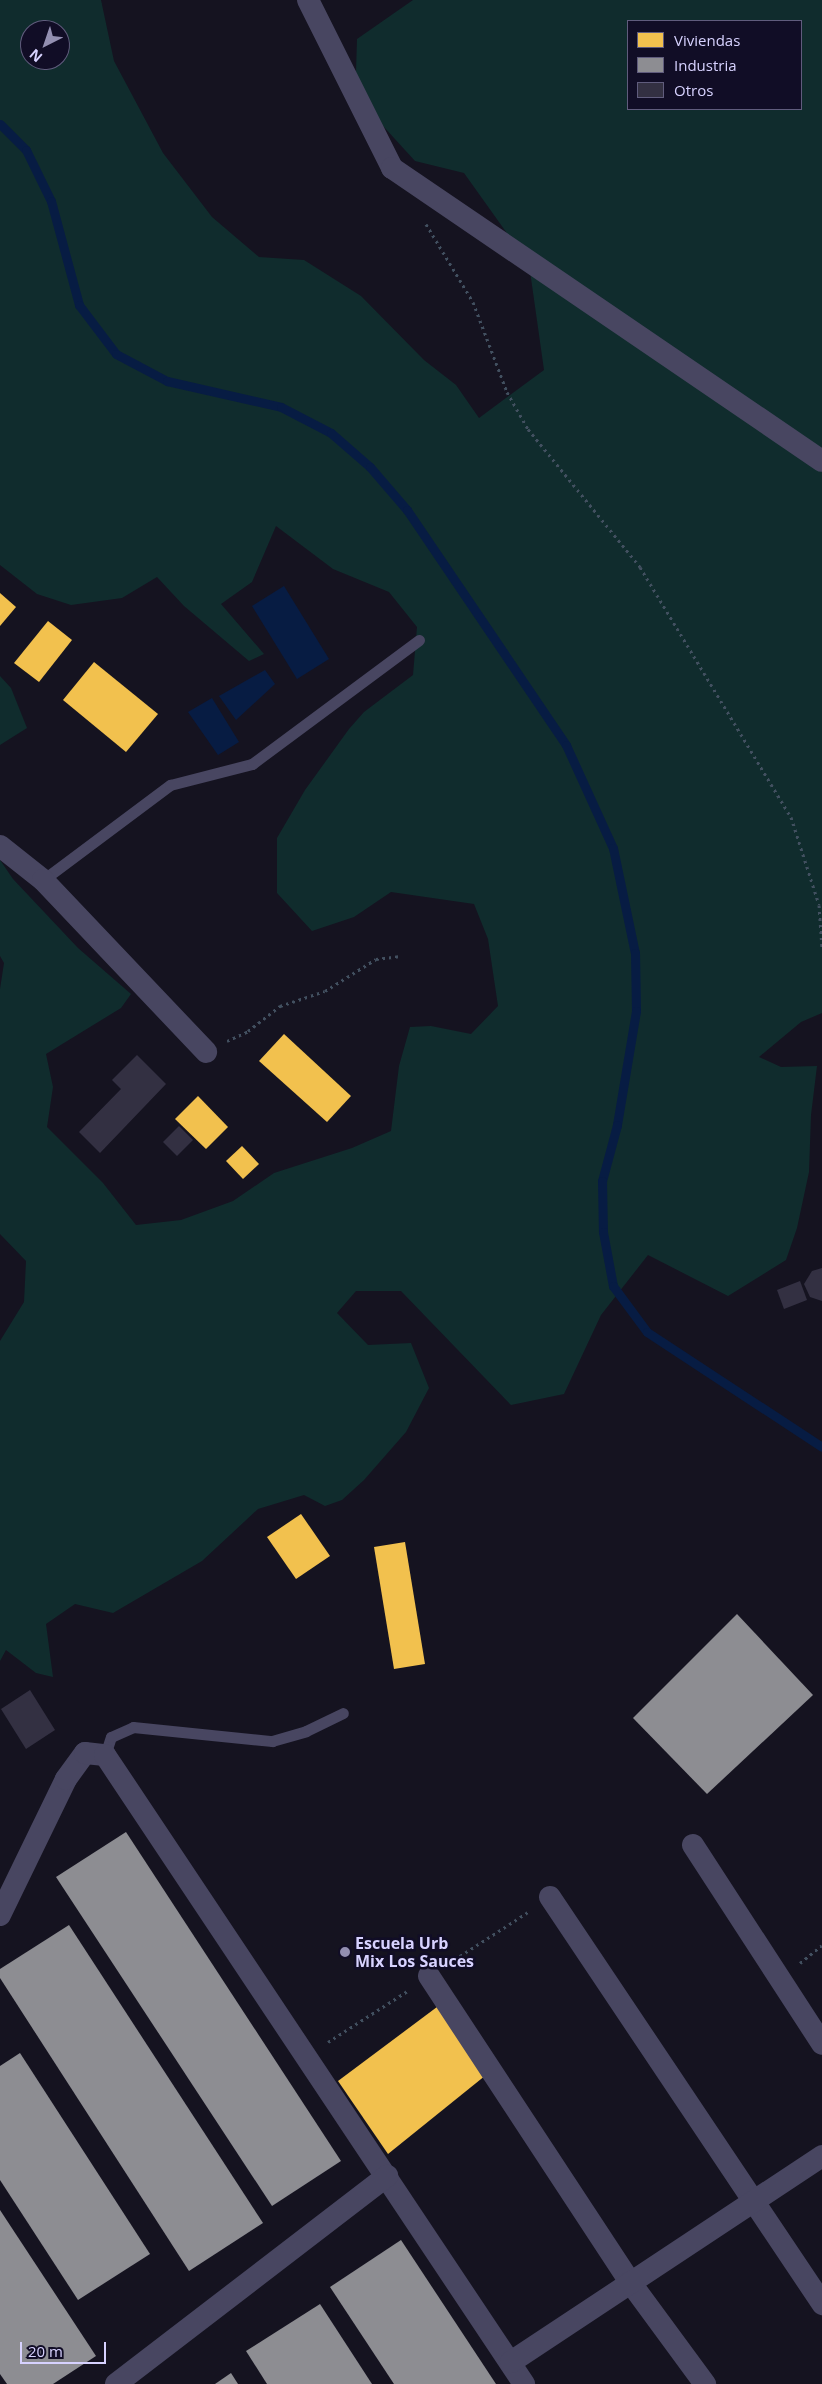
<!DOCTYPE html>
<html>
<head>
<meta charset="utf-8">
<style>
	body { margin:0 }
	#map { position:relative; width:822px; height:2384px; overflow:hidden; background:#151320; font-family:"Open Sans",sans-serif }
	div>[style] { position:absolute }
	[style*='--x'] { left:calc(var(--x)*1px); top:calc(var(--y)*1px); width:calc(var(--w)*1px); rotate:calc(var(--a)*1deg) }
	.green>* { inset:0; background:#102c2d }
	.water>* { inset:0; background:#071c43 }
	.homes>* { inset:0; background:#f2c14e }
	.industry>* { inset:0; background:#8d8d92 }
	.stream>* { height:9px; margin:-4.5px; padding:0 4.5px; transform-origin:4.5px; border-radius:4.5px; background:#071c43 }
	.building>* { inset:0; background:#333042 }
	.path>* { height:3px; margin-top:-1.5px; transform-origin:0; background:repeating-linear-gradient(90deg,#425060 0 2.5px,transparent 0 6.5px) }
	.lane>* { height:11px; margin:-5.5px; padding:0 5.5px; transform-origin:5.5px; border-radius:5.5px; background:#484661 }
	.street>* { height:22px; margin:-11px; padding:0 11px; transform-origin:11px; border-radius:11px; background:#484661 }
	.dots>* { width:14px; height:14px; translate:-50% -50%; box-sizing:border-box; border:2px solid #110d26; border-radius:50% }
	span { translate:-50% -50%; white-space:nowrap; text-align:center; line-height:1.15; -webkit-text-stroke:5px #110d26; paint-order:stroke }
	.poi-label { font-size:16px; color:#d7d2ff; font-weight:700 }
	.left { translate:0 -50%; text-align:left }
	.legend { position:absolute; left:627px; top:20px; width:175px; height:90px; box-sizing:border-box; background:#110d26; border:1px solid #605c7d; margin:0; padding:6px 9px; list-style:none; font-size:15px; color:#d7d2ff }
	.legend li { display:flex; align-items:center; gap:10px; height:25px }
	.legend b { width:25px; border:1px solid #605c7d }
	.north { position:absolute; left:20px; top:20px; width:50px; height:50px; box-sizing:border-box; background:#110d26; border:1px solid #605c7d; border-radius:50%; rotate:221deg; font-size:14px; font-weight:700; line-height:20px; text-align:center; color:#d7d2ff }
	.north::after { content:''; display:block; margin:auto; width:18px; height:22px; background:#938fb1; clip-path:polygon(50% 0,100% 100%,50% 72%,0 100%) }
	.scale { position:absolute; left:20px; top:2342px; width:86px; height:22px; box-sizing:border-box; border:2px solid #d7d2ff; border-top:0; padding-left:6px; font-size:15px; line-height:18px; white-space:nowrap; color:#d7d2ff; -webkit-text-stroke:4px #110d26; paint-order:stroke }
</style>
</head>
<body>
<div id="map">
	<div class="green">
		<i style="clip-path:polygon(evenodd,0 0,101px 0,114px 61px,163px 153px,212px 217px,259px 257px,304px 260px,361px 296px,424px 360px,456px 385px,479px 418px,544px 370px,529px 264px,464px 173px,415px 161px,373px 115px,356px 72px,357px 39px,413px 0,822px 0,822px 1013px,801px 1022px,759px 1057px,781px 1067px,817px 1066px,811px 1115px,809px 1172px,797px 1228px,786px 1260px,728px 1296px,648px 1255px,601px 1315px,564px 1394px,511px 1405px,401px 1291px,356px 1291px,337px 1313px,368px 1345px,411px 1343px,429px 1388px,406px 1432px,364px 1480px,342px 1500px,325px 1506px,304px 1495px,258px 1509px,202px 1561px,113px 1613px,75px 1604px,46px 1624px,53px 1677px,36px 1673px,6px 1650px,0 1661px,0 1341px,24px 1302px,26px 1261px,0 1234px,0 989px,4px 963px,0 956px,0 860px,13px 879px,78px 948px,131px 994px,121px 1008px,46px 1054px,53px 1087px,47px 1127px,103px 1183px,136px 1225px,181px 1220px,233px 1201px,274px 1173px,352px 1148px,391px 1131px,399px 1066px,410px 1027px,431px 1026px,471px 1034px,498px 1006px,488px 939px,474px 904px,391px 892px,354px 917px,312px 931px,277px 893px,277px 838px,305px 790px,349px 729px,364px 712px,413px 675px,417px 627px,389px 592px,333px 569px,276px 526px,252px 582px,221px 604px,264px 654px,249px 661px,184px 606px,157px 577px,122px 598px,71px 605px,37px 594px,0 565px,0 0,628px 21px,801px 21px,801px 109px,628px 109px,628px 21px,0 0,30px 30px,60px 30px,60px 60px,30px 60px,30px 30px)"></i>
		<i style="clip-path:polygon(0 676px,11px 688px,27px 728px,0 745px)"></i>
	</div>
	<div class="water">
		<i style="clip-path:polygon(284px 586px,329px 659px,297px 679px,252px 606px)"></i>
		<i style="clip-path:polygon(265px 670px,275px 684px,236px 720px,219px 696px)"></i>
		<i style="clip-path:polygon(212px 698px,239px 742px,218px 755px,188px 712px)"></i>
	</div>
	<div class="homes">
		<i style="clip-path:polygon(0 593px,16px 607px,0 626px)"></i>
		<i style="clip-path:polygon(48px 621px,72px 640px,39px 682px,14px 663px)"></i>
		<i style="clip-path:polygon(94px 662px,158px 714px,126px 752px,63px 700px)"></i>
		<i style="clip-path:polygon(284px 1034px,351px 1096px,327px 1122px,259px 1061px)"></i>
		<i style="clip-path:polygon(198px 1096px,228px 1127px,206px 1149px,175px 1119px)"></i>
		<i style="clip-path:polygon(242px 1146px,259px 1164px,243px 1179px,226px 1161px)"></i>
		<i style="clip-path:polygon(301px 1514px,330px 1556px,296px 1579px,267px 1537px)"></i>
		<i style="clip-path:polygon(405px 1542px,425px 1664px,394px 1669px,374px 1547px)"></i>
		<i style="clip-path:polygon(445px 2001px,491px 2071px,388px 2154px,338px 2081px)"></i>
	</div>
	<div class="industry">
		<i style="clip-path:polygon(737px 1614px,813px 1695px,707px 1794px,633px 1718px)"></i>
		<i style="clip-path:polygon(126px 1832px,341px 2161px,272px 2206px,56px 1877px)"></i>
		<i style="clip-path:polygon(69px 1925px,263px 2223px,189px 2271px,0 1978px,0 1969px)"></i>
		<i style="clip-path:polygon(20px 2053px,150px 2254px,78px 2300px,0 2180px,0 2066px)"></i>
		<i style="clip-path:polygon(0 2210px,96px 2356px,53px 2384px,7px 2384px,0 2374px)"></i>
		<i style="clip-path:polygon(401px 2240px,496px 2384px,394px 2384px,330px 2287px)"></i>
		<i style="clip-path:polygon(320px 2304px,372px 2384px,267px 2384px,246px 2351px)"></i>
		<i style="clip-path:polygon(231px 2373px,238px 2384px,215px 2384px)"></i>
	</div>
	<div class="stream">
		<i style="--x:0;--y:124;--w:37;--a:45"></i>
		<i style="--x:26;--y:150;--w:57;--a:63.9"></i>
		<i style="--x:51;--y:201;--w:108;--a:74.9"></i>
		<i style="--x:79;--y:305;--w:61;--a:52.9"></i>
		<i style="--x:116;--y:354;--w:58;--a:27.9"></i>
		<i style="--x:167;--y:381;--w:117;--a:12.8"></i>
		<i style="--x:281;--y:407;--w:56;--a:27.5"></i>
		<i style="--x:331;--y:433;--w:52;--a:41.1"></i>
		<i style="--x:370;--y:467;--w:57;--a:49.3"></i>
		<i style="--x:407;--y:510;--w:284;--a:55.9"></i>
		<i style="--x:566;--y:745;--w:113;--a:65.5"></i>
		<i style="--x:613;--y:848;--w:107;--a:78.2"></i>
		<i style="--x:635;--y:953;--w:58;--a:89"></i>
		<i style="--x:636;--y:1011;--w:116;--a:99.5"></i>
		<i style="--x:617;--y:1125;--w:58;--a:105"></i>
		<i style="--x:602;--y:1181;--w:51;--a:88.9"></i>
		<i style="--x:603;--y:1232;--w:55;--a:79.5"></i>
		<i style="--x:613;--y:1286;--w:57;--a:53.5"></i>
		<i style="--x:647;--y:1332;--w:209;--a:33.3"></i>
	</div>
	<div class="building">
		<i style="clip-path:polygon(137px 1055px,166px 1084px,100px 1153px,79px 1132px,121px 1089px,112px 1080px)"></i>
		<i style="clip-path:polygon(179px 1126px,193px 1140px,177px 1156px,163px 1142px)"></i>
		<i style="clip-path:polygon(822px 1268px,822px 1301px,810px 1297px,804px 1284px,812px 1271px)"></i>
		<i style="clip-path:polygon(800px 1281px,807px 1300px,784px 1309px,777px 1290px)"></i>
		<i style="clip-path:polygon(30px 1690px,55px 1730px,26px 1749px,1px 1709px)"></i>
	</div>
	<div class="path">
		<i style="--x:426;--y:224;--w:91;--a:58.9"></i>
		<i style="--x:473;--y:302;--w:96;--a:69.3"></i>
		<i style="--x:507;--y:392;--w:43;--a:60.4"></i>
		<i style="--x:528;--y:429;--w:178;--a:50.9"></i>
		<i style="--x:640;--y:567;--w:292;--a:58.9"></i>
		<i style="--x:791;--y:817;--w:92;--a:72.3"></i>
		<i style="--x:819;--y:905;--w:43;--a:86"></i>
		<i style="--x:227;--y:1041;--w:23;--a:-25"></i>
		<i style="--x:248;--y:1031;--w:41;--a:-38"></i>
		<i style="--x:280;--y:1006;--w:47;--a:-18.4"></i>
		<i style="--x:325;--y:991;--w:60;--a:-32.1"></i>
		<i style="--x:376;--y:959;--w:25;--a:-7"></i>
		<i style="--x:449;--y:1963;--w:94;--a:-32.8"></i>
		<i style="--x:800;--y:1963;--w:28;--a:-39"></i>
		<i style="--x:328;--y:2042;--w:96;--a:-32.7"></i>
	</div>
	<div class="lane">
		<i style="--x:43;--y:880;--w:159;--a:-36.8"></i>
		<i style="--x:170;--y:785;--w:85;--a:-14.4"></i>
		<i style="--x:252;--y:764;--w:208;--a:-36.6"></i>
		<i style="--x:105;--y:1755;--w:19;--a:-72"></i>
		<i style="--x:111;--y:1737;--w:24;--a:-24"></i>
		<i style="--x:133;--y:1727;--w:140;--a:5.8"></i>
		<i style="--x:272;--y:1741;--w:35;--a:-16"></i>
		<i style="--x:306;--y:1731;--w:41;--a:-25.9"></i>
	</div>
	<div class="street">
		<i style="--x:308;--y:0;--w:188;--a:63.4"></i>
		<i style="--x:392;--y:168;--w:520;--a:34.27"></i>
		<i style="--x:0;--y:846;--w:55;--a:38.3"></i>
		<i style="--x:43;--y:880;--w:237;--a:46.5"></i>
		<i style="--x:693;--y:1845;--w:237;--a:57"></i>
		<i style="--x:550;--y:1897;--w:490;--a:56.2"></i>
		<i style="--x:0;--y:1915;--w:151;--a:-64.1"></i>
		<i style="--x:66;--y:1779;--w:32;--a:-54"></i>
		<i style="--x:85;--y:1753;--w:20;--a:6"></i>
		<i style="--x:105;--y:1755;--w:756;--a:56.33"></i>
		<i style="--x:429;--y:1976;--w:366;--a:56.7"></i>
		<i style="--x:630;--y:2282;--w:127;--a:53.7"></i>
		<i style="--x:511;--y:2362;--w:373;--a:-33.5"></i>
		<i style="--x:116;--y:2384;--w:342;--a:-37.5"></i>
	</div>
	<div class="dots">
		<i style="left:345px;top:1952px;background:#938fb1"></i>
	</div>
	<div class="poi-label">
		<span class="left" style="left:355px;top:1952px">Escuela Urb<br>Mix Los Sauces</span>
	</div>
	<ul class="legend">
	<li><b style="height:14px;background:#f2c14e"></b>Viviendas</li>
	<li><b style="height:14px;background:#8d8d92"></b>Industria</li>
	<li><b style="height:14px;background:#333042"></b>Otros</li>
	</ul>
	<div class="north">N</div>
	<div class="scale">20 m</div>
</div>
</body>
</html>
